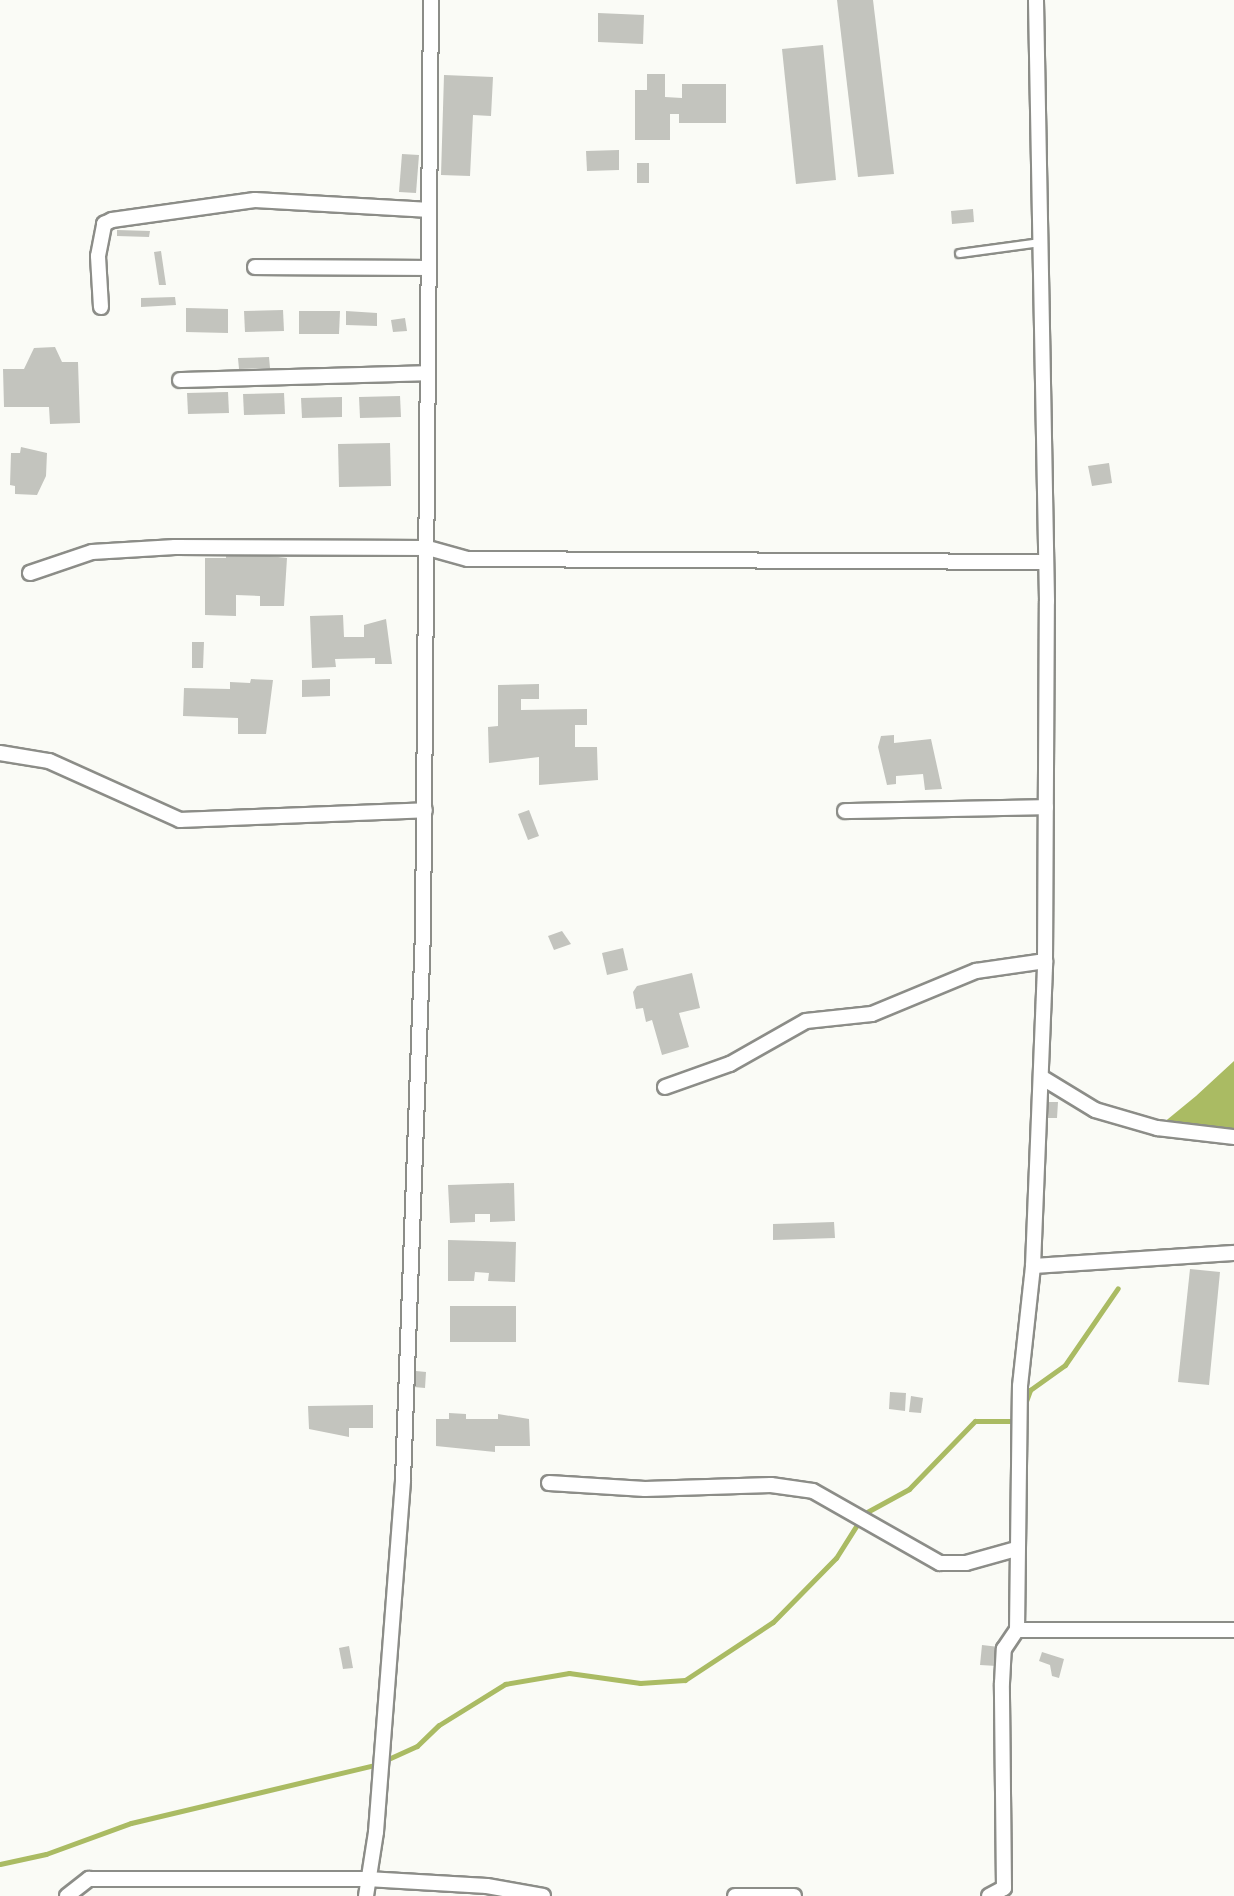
<!DOCTYPE html>
<html>
<head>
<meta charset="utf-8">
<style>
	body { margin:0 }
	#map { position:relative; width:1234px; height:1896px; overflow:hidden; background:#fafbf6; font-family:"IBM Plex Sans",sans-serif }
	div>[style] { position:absolute }
	[style*='--x'] { left:calc(var(--x)*1px); top:calc(var(--y)*1px); width:calc(var(--w)*1px); rotate:calc(var(--a)*1deg) }
	.water>* { inset:0; background:#aabb63 }
	.stream>* { height:5px; margin:-2.5px; padding:0 2.5px; transform-origin:2.5px; border-radius:2.5px; background:#aabb63 }
	.building>* { inset:0; background:#c3c4be }
	.roads { filter:drop-shadow(2px 0 #8c8d88) drop-shadow(-2px 0 #8c8d88) drop-shadow(0 2px #8c8d88) drop-shadow(0 -2px #8c8d88) }
	.service>* { height:7px; margin:-3.5px; padding:0 3.5px; transform-origin:3.5px; border-radius:3.5px; background:#fff }
	.minor>* { height:14px; margin:-7px; padding:0 7px; transform-origin:7px; border-radius:7px; background:#fff }
	span { translate:-50% -50%; white-space:nowrap; text-align:center; line-height:1.15; -webkit-text-stroke:6px #fafbf6; paint-order:stroke }
</style>
</head>
<body>
<div id="map">
	<div class="water">
		<i style="clip-path:polygon(1234px 1061px,1234px 1137px,1157px 1128px,1196px 1096px)"></i>
	</div>
	<div class="stream">
		<i style="--x:1025;--y:1404;--w:15;--a:-70"></i>
		<i style="--x:1030;--y:1390;--w:43;--a:-35.5"></i>
		<i style="--x:1065;--y:1365;--w:93;--a:-55.5"></i>
		<i style="--x:867;--y:1512;--w:48;--a:-28.7"></i>
		<i style="--x:909;--y:1489;--w:95;--a:-45.9"></i>
		<i style="--x:975;--y:1421;--w:44;--a:0"></i>
		<i style="--x:0;--y:1864;--w:47;--a:-12.3"></i>
		<i style="--x:46;--y:1854;--w:90;--a:-20"></i>
		<i style="--x:131;--y:1823;--w:251;--a:-13.4"></i>
		<i style="--x:375;--y:1765;--w:46;--a:-24.3"></i>
		<i style="--x:417;--y:1746;--w:30;--a:-44"></i>
		<i style="--x:439;--y:1725;--w:78;--a:-31.8"></i>
		<i style="--x:505;--y:1684;--w:65;--a:-9.8"></i>
		<i style="--x:569;--y:1673;--w:72;--a:8"></i>
		<i style="--x:640;--y:1683;--w:45;--a:-3.8"></i>
		<i style="--x:685;--y:1680;--w:105;--a:-33.4"></i>
		<i style="--x:773;--y:1622;--w:90;--a:-45.5"></i>
		<i style="--x:836;--y:1558;--w:41;--a:-57.8"></i>
	</div>
	<div class="building">
		<i style="clip-path:polygon(837px 0,873px 0,894px 174px,858px 177px)"></i>
		<i style="clip-path:polygon(598px 13px,644px 15px,643px 44px,598px 42px)"></i>
		<i style="clip-path:polygon(823px 45px,836px 180px,796px 184px,782px 49px)"></i>
		<i style="clip-path:polygon(647px 74px,665px 74px,665px 97px,682px 98px,682px 84px,726px 84px,726px 123px,679px 123px,679px 114px,670px 114px,670px 140px,635px 140px,635px 90px,647px 90px)"></i>
		<i style="clip-path:polygon(444px 75px,493px 77px,491px 116px,473px 115px,470px 176px,441px 175px)"></i>
		<i style="clip-path:polygon(619px 150px,619px 170px,587px 171px,586px 151px)"></i>
		<i style="clip-path:polygon(402px 154px,419px 155px,416px 193px,399px 192px)"></i>
		<i style="clip-path:polygon(637px 163px,649px 163px,649px 183px,637px 183px)"></i>
		<i style="clip-path:polygon(973px 209px,974px 222px,952px 224px,951px 211px)"></i>
		<i style="clip-path:polygon(117px 230px,150px 231px,149px 237px,117px 236px)"></i>
		<i style="clip-path:polygon(161px 251px,166px 285px,159px 285px,154px 252px)"></i>
		<i style="clip-path:polygon(175px 297px,176px 305px,141px 307px,141px 298px)"></i>
		<i style="clip-path:polygon(186px 308px,228px 309px,228px 333px,186px 332px)"></i>
		<i style="clip-path:polygon(283px 310px,284px 331px,245px 332px,244px 311px)"></i>
		<i style="clip-path:polygon(299px 311px,340px 311px,339px 334px,299px 334px)"></i>
		<i style="clip-path:polygon(346px 311px,377px 313px,377px 326px,346px 325px)"></i>
		<i style="clip-path:polygon(405px 318px,407px 331px,393px 332px,391px 320px)"></i>
		<i style="clip-path:polygon(55px 347px,62px 362px,78px 362px,80px 423px,50px 424px,49px 407px,4px 407px,3px 369px,24px 369px,34px 348px)"></i>
		<i style="clip-path:polygon(269px 357px,270px 368px,239px 369px,238px 358px)"></i>
		<i style="clip-path:polygon(228px 392px,229px 413px,188px 414px,187px 393px)"></i>
		<i style="clip-path:polygon(284px 393px,285px 414px,244px 415px,243px 394px)"></i>
		<i style="clip-path:polygon(400px 396px,401px 417px,360px 418px,359px 397px)"></i>
		<i style="clip-path:polygon(342px 397px,342px 417px,302px 418px,301px 398px)"></i>
		<i style="clip-path:polygon(390px 443px,391px 486px,339px 487px,338px 444px)"></i>
		<i style="clip-path:polygon(21px 447px,47px 453px,46px 476px,37px 495px,15px 494px,15px 486px,10px 485px,11px 453px,20px 453px)"></i>
		<i style="clip-path:polygon(1109px 463px,1112px 483px,1092px 486px,1088px 466px)"></i>
		<i style="clip-path:polygon(226px 551px,287px 558px,284px 606px,260px 606px,260px 596px,236px 595px,236px 616px,205px 615px,205px 558px,226px 558px)"></i>
		<i style="clip-path:polygon(343px 615px,344px 637px,364px 637px,364px 625px,386px 619px,392px 664px,375px 664px,375px 658px,335px 659px,336px 667px,312px 668px,310px 616px)"></i>
		<i style="clip-path:polygon(192px 642px,204px 642px,203px 668px,192px 668px)"></i>
		<i style="clip-path:polygon(251px 679px,273px 680px,266px 734px,238px 734px,238px 718px,183px 716px,184px 688px,230px 689px,230px 682px,250px 683px)"></i>
		<i style="clip-path:polygon(330px 679px,330px 696px,302px 697px,302px 680px)"></i>
		<i style="clip-path:polygon(539px 684px,539px 699px,521px 699px,521px 710px,587px 709px,587px 725px,575px 725px,575px 747px,597px 747px,598px 780px,539px 785px,539px 757px,489px 763px,488px 727px,498px 726px,498px 685px)"></i>
		<i style="clip-path:polygon(894px 735px,894px 743px,931px 739px,942px 789px,925px 790px,923px 774px,896px 776px,896px 784px,887px 785px,878px 747px,881px 736px)"></i>
		<i style="clip-path:polygon(529px 810px,539px 836px,528px 840px,518px 814px)"></i>
		<i style="clip-path:polygon(562px 931px,571px 944px,554px 950px,548px 936px)"></i>
		<i style="clip-path:polygon(623px 948px,628px 970px,607px 975px,602px 953px)"></i>
		<i style="clip-path:polygon(692px 973px,700px 1008px,679px 1013px,689px 1047px,662px 1055px,652px 1020px,646px 1022px,643px 1008px,636px 1009px,633px 992px,637px 986px)"></i>
		<i style="clip-path:polygon(1048px 1102px,1058px 1102px,1057px 1118px,1047px 1118px)"></i>
		<i style="clip-path:polygon(514px 1183px,515px 1221px,490px 1222px,490px 1214px,475px 1214px,475px 1222px,450px 1223px,448px 1185px)"></i>
		<i style="clip-path:polygon(834px 1222px,835px 1238px,773px 1240px,773px 1224px)"></i>
		<i style="clip-path:polygon(448px 1240px,516px 1242px,515px 1282px,488px 1281px,489px 1273px,475px 1272px,474px 1281px,448px 1281px)"></i>
		<i style="clip-path:polygon(1190px 1269px,1220px 1272px,1209px 1385px,1178px 1382px)"></i>
		<i style="clip-path:polygon(450px 1306px,516px 1306px,516px 1342px,450px 1342px)"></i>
		<i style="clip-path:polygon(416px 1371px,426px 1372px,425px 1388px,414px 1387px)"></i>
		<i style="clip-path:polygon(890px 1392px,906px 1393px,905px 1411px,889px 1409px)"></i>
		<i style="clip-path:polygon(911px 1396px,923px 1398px,921px 1413px,909px 1412px)"></i>
		<i style="clip-path:polygon(373px 1405px,373px 1428px,349px 1428px,349px 1437px,309px 1429px,308px 1406px)"></i>
		<i style="clip-path:polygon(449px 1413px,466px 1414px,466px 1419px,498px 1419px,498px 1414px,529px 1419px,530px 1446px,495px 1446px,495px 1452px,436px 1446px,436px 1419px,449px 1419px)"></i>
		<i style="clip-path:polygon(982px 1645px,999px 1647px,997px 1666px,980px 1665px)"></i>
		<i style="clip-path:polygon(349px 1646px,353px 1668px,343px 1669px,339px 1648px)"></i>
		<i style="clip-path:polygon(1042px 1652px,1064px 1659px,1059px 1678px,1052px 1676px,1050px 1665px,1039px 1661px)"></i>
	</div>
	<div class="roads">
		<div class="service">
			<i style="--x:959;--y:253;--w:82;--a:-7.7"></i>
		</div>
		<div class="minor">
			<i style="--x:255;--y:267;--w:171;--a:0.3"></i>
			<i style="--x:101;--y:307;--w:51;--a:-93.4"></i>
			<i style="--x:98;--y:256;--w:33;--a:-79"></i>
			<i style="--x:104;--y:224;--w:9;--a:-27"></i>
			<i style="--x:112;--y:220;--w:144;--a:-8"></i>
			<i style="--x:255;--y:200;--w:171;--a:3.3"></i>
			<i style="--x:180;--y:380;--w:247;--a:-1.6"></i>
			<i style="--x:30;--y:573;--w:65;--a:-18.7"></i>
			<i style="--x:92;--y:552;--w:83;--a:-3.4"></i>
			<i style="--x:175;--y:547;--w:253;--a:0.2"></i>
			<i style="--x:428;--y:548;--w:41;--a:15.4"></i>
			<i style="--x:468;--y:559;--w:578;--a:0.3"></i>
			<i style="--x:0;--y:753;--w:50;--a:9.3"></i>
			<i style="--x:49;--y:761;--w:144;--a:24.2"></i>
			<i style="--x:180;--y:820;--w:245;--a:-2.3"></i>
			<i style="--x:845;--y:811;--w:201;--a:-1.1"></i>
			<i style="--x:1041;--y:1077;--w:63;--a:31.4"></i>
			<i style="--x:1095;--y:1110;--w:65;--a:16.2"></i>
			<i style="--x:1157;--y:1128;--w:78;--a:6.7"></i>
			<i style="--x:665;--y:1087;--w:69;--a:-19.5"></i>
			<i style="--x:730;--y:1064;--w:87;--a:-29.5"></i>
			<i style="--x:806;--y:1021;--w:66;--a:-6.1"></i>
			<i style="--x:872;--y:1014;--w:113;--a:-22.5"></i>
			<i style="--x:976;--y:971;--w:70;--a:-8.2"></i>
			<i style="--x:1033;--y:1266;--w:201;--a:-3.7"></i>
			<i style="--x:549;--y:1483;--w:96;--a:3.6"></i>
			<i style="--x:645;--y:1489;--w:126;--a:-1.8"></i>
			<i style="--x:771;--y:1485;--w:42;--a:8.1"></i>
			<i style="--x:813;--y:1491;--w:146;--a:29.6"></i>
			<i style="--x:940;--y:1563;--w:26;--a:0"></i>
			<i style="--x:966;--y:1563;--w:52;--a:-15.6"></i>
			<i style="--x:1017;--y:1630;--w:217;--a:0"></i>
			<i style="--x:1004;--y:1888;--w:205;--a:-90.6"></i>
			<i style="--x:1002;--y:1683;--w:34;--a:-87"></i>
			<i style="--x:1004;--y:1649;--w:23;--a:-56"></i>
			<i style="--x:1017;--y:1630;--w:244;--a:-89.3"></i>
			<i style="--x:1020;--y:1386;--w:121;--a:-83.8"></i>
			<i style="--x:1033;--y:1266;--w:305;--a:-87.7"></i>
			<i style="--x:1045;--y:961;--w:360;--a:-89.7"></i>
			<i style="--x:1047;--y:601;--w:601;--a:-91.05"></i>
			<i style="--x:67;--y:1896;--w:28;--a:-38"></i>
			<i style="--x:89;--y:1879;--w:278;--a:0"></i>
			<i style="--x:367;--y:1879;--w:120;--a:3.3"></i>
			<i style="--x:487;--y:1886;--w:57;--a:10.1"></i>
			<i style="--x:366;--y:1896;--w:65;--a:-81.1"></i>
			<i style="--x:376;--y:1832;--w:353;--a:-85.6"></i>
			<i style="--x:403;--y:1480;--w:549;--a:-87.91"></i>
			<i style="--x:423;--y:931;--w:931;--a:-89.51"></i>
			<i style="--x:735;--y:1896;--w:59;--a:0"></i>
			<i style="--x:989;--y:1896;--w:17;--a:-28"></i>
		</div>
	</div>
</div>
</body>
</html>
